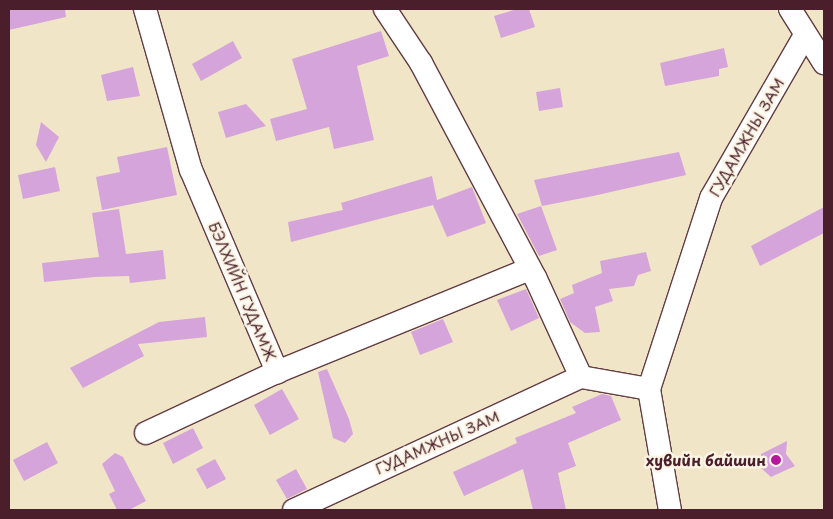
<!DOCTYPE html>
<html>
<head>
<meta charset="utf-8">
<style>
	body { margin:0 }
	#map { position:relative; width:833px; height:519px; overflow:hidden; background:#f1e5c8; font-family:"Playpen Sans",sans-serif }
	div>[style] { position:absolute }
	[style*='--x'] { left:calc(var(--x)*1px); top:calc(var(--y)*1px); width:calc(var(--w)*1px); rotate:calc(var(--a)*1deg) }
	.building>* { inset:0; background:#d5a4da }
	.roads { filter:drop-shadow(1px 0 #633d43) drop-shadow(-1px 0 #633d43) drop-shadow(0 1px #633d43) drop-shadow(0 -1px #633d43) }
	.minor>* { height:22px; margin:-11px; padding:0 11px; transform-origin:11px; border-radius:11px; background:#fff }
	.dots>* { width:14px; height:14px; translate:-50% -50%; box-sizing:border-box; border:2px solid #fcf5e5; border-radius:50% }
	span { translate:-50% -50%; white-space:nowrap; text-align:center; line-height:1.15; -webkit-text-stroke:5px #fcf5e5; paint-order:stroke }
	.street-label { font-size:15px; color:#4a1f2b }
	.poi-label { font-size:15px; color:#4a1f2b; font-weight:700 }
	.right { translate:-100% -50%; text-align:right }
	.frame { position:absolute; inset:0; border:10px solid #4a1f2b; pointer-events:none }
</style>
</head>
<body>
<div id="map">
	<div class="building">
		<i style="clip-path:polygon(9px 9px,65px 9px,66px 17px,9px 30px)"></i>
		<i style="clip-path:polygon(517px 9px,529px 9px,535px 27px,501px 38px,494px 16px)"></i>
		<i style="clip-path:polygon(381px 31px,389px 56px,357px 66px,374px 140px,334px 149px,329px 127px,276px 141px,270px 119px,307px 109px,292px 59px)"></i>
		<i style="clip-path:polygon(233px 41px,242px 58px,201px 81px,192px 64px)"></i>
		<i style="clip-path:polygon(724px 48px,728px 67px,719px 69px,719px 76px,665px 86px,660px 63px)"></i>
		<i style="clip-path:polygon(133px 67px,140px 96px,107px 101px,101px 75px)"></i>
		<i style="clip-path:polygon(560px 88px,563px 107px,539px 111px,536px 92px)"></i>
		<i style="clip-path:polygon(246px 104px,266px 126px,226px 138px,218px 112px)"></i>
		<i style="clip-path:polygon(41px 122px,59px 137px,46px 162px,36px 145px)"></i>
		<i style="clip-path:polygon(167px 147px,177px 195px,102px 210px,96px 177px,120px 172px,117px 157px)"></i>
		<i style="clip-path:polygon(679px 152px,686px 175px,593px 196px,542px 206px,534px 180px)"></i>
		<i style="clip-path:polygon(55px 167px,60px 191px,23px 199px,18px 175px)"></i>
		<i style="clip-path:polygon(432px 176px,437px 200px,472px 187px,486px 223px,447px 237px,433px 205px,291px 242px,288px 222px,343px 210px,341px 203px)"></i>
		<i style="clip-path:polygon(541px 206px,557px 250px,539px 256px,517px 214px)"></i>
		<i style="clip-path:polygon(824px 207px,824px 233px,760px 266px,751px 246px)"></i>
		<i style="clip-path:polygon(119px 209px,126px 254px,163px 250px,166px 279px,130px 283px,129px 276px,95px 277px,44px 282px,42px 263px,99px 257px,92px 213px)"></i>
		<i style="clip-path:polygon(646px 252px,651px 271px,638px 275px,634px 286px,609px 289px,613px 301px,595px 307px,600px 332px,585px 333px,570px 322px,560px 299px,574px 293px,572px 285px,602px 273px,600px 261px)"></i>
		<i style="clip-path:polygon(526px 289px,539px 318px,511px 331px,497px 300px)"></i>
		<i style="clip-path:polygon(205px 317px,207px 337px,138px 344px,144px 356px,83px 388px,70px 368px,159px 322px)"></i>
		<i style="clip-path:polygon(443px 319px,453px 342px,420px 355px,411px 332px)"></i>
		<i style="clip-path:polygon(327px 369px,349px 419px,353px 434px,345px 443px,333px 438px,318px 372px)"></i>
		<i style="clip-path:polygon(282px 389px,299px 419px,270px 435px,254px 405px)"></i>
		<i style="clip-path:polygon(602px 394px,611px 396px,621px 420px,568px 443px,576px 466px,558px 473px,566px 510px,533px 510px,523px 469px,464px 496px,453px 472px,517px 443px,515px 438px,576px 413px,572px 407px)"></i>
		<i style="clip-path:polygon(193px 428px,203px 448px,173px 464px,163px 443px)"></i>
		<i style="clip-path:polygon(787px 441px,786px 454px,795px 466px,771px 477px,761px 468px,761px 454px)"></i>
		<i style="clip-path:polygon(47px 442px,58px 463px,24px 481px,13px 460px)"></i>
		<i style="clip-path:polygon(115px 453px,123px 457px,146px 501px,129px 510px,117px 510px,109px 494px,115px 491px,102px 464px)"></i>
		<i style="clip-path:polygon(215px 459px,226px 479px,207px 489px,196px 469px)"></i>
		<i style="clip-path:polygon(296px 469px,307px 489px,287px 499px,276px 480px)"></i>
	</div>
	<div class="roads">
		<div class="minor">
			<i style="--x:145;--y:9;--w:167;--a:74.1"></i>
			<i style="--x:191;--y:170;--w:220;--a:66.9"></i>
			<i style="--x:277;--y:372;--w:273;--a:-22.2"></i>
			<i style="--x:385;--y:9;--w:65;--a:56.3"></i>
			<i style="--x:421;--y:63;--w:242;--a:62"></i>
			<i style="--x:535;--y:277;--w:110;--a:65.3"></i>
			<i style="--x:581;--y:377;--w:69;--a:10"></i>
			<i style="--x:649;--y:389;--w:123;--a:80.2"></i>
			<i style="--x:790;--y:9;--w:64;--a:57.8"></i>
			<i style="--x:649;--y:389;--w:201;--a:-72"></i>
			<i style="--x:711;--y:198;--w:188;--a:-60"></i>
			<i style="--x:146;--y:433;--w:145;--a:-25"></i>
			<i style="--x:294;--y:510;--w:316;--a:-24.9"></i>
		</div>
	</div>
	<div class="dots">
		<i style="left:776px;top:460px;background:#b5179e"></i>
	</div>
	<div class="street-label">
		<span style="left:746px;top:137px;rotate:-60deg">ГУДАМЖНЫ ЗАМ</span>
		<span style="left:243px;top:291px;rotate:67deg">БЭЛХИЙН ГУДАМЖ</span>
		<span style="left:437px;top:442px;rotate:-24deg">ГУДАМЖНЫ ЗАМ</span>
	</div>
	<div class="poi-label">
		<span class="right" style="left:766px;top:460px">хувийн байшин</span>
	</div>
	<div class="frame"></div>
</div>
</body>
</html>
